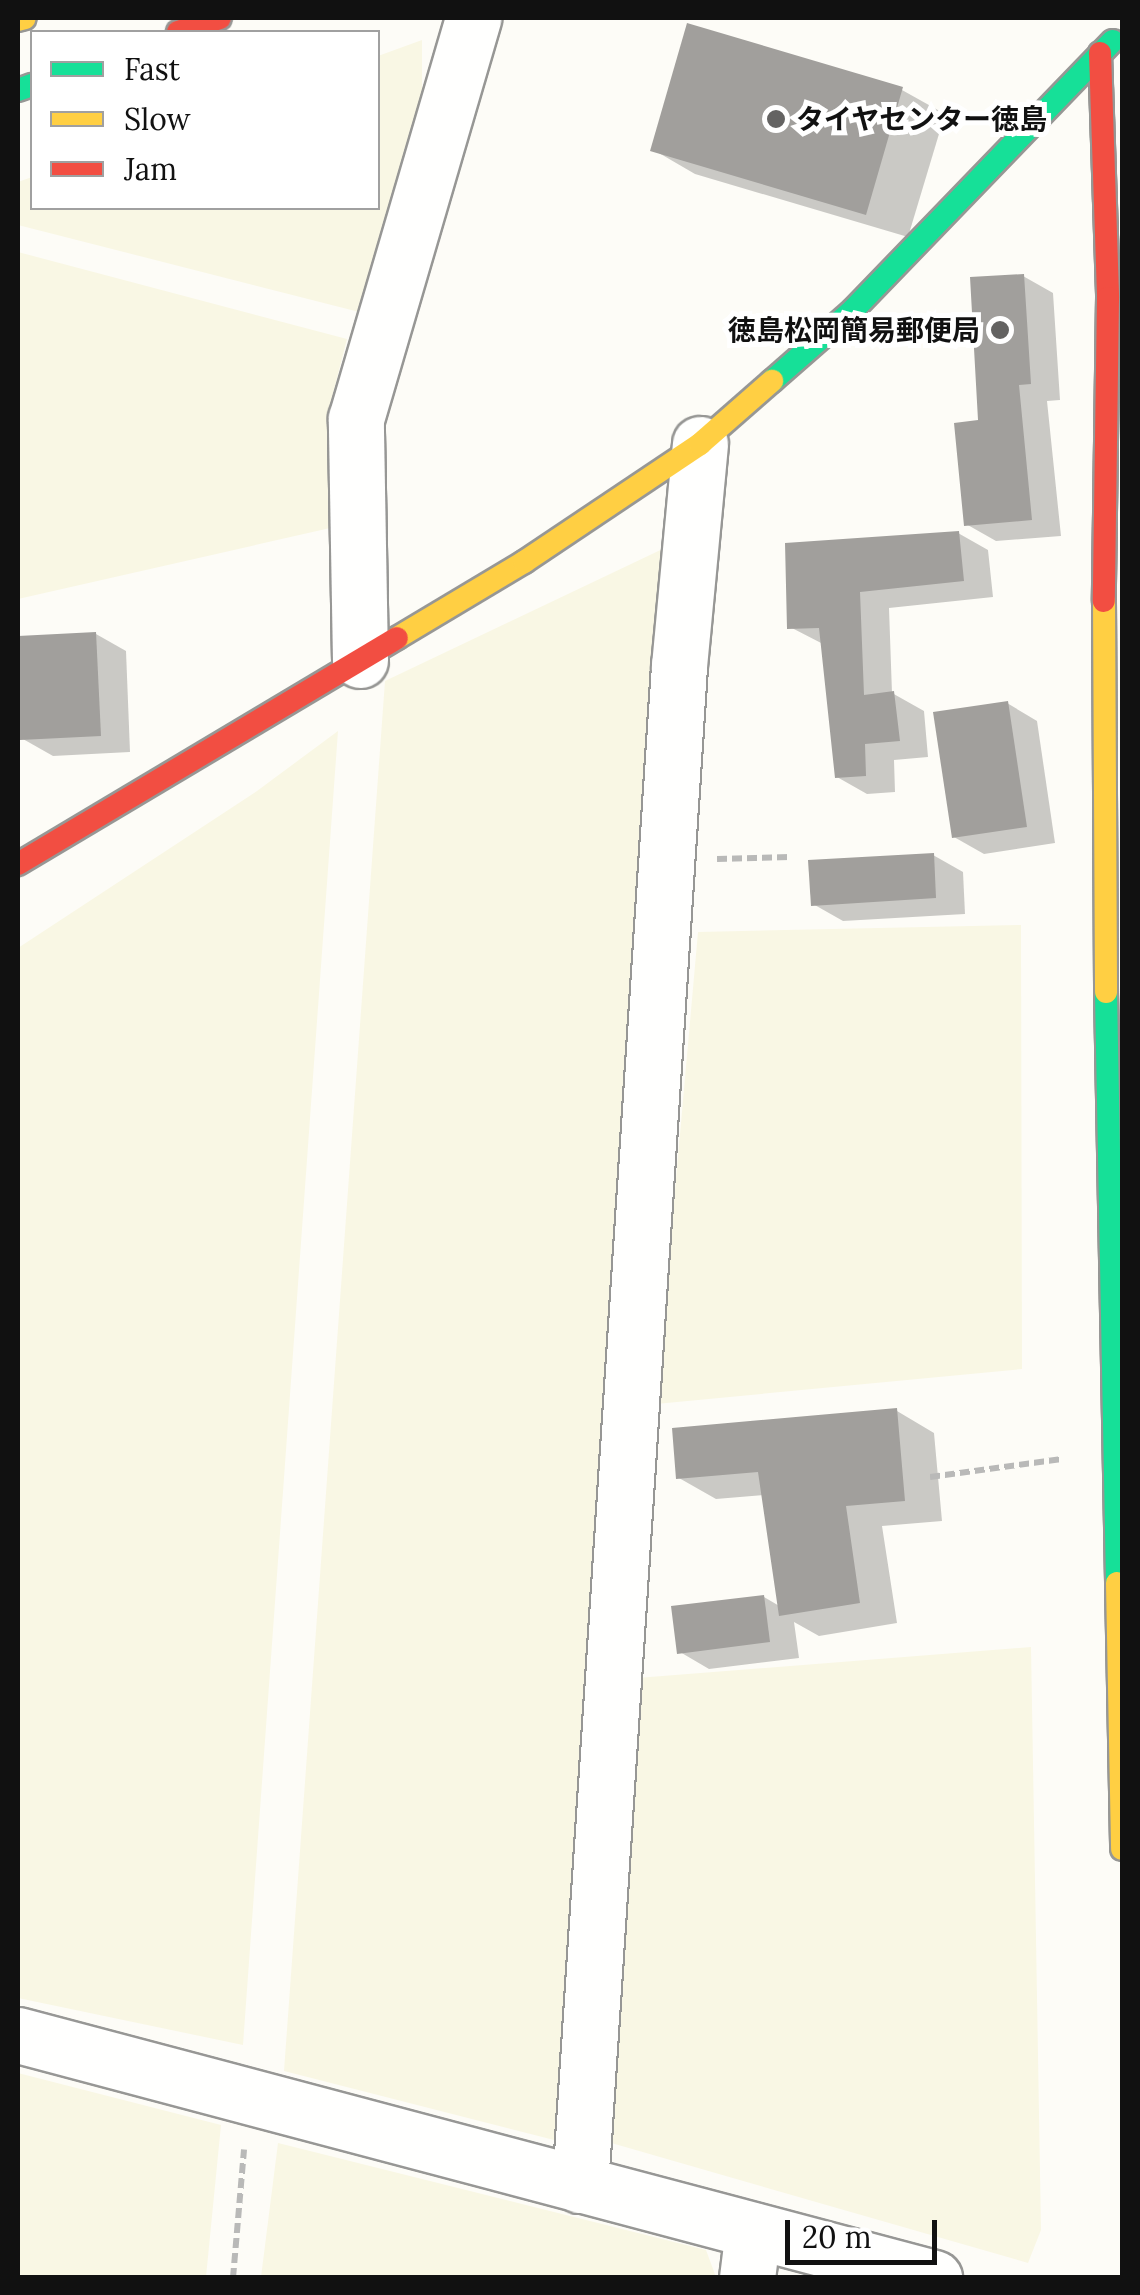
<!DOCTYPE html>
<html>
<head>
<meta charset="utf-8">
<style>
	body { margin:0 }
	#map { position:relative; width:1140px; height:2295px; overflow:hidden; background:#fdfcf7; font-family:Lora,"Noto Sans JP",serif }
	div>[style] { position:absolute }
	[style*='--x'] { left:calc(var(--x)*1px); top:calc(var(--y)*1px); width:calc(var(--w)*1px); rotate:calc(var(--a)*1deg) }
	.farmland>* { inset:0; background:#f9f7e4 }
	.shadow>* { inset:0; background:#0003 }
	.building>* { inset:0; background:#a19f9c }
	.path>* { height:6px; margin-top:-3px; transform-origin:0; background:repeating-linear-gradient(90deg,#b9b9b8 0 10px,transparent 0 15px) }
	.roads { filter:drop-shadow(2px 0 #979795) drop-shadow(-2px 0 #979795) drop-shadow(0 2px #979795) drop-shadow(0 -2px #979795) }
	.street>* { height:55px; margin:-27.5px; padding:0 27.5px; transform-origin:27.5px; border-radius:27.5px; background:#fffffe }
	.fast>* { height:22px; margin:-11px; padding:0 11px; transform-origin:11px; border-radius:11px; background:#16e098 }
	.slow>* { height:22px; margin:-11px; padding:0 11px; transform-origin:11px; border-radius:11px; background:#ffcf43 }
	.jam>* { height:22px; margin:-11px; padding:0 11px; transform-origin:11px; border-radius:11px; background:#f24e42 }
	.dots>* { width:28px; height:28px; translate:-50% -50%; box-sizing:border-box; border:5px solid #fff; border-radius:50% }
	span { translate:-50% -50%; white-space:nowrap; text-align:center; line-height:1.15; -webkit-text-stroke:10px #fff; paint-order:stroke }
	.poi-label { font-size:28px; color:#111; font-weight:700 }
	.left { translate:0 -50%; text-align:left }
	.right { translate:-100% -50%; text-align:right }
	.frame { position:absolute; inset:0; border:20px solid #111; pointer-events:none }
	.legend { position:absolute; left:30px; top:30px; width:350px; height:180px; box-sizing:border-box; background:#fff; border:2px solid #a0a0a0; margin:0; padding:12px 18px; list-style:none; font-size:30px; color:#111 }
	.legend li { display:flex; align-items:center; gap:20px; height:50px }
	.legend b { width:50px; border:2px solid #a0a0a0 }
	.scale { position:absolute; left:785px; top:2220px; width:152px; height:45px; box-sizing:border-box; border:5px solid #111; border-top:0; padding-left:12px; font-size:30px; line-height:35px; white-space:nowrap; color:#111; -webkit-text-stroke:8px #fff; paint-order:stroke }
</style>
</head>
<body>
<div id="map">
	<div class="farmland">
		<i style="clip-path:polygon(422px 40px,422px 154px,367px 314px,18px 225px,18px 182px,32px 177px,32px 208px,378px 208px,378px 56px)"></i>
		<i style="clip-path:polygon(18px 252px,347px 339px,328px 413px,339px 526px,18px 599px)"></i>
		<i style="clip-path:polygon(671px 545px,558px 2141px,284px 2071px,385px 681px)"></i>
		<i style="clip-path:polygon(338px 731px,243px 2045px,18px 1998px,18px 948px,257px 791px)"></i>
		<i style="clip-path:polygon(1021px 925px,1022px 1369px,656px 1404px,698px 932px)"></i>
		<i style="clip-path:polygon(1031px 1647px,1041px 2230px,1028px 2263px,601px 2140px,637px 1678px)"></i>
		<i style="clip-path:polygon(18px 2073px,221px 2125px,206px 2277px,18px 2277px)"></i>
		<i style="clip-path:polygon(278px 2143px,706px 2250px,716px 2277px,261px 2277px)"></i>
	</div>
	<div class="shadow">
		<i style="clip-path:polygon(689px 26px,902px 90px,945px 114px,908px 237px,695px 174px,652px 149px)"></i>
		<i style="clip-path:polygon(1023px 276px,1053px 293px,1060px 400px,1047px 401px,1061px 536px,996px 541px,966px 524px,980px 423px)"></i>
		<i style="clip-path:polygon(958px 533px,988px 550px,993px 597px,889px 608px,892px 693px,924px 711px,928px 757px,894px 760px,895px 792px,867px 794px,837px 777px,823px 644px,790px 627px)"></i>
		<i style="clip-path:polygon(96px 634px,126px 651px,130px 752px,53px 756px,23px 739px,18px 638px)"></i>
		<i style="clip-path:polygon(1007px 703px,1037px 721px,1055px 843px,984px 854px,954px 837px)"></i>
		<i style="clip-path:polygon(933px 855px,963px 872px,965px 914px,843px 921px,813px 904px)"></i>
		<i style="clip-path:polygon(897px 1411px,934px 1433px,942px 1521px,882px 1526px,897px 1623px,819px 1636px,794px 1622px,799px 1658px,709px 1669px,680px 1652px,764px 1597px,781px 1607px,764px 1495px,716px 1499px,679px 1478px)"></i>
	</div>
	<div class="building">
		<i style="clip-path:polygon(687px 23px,903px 87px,866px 215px,650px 151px)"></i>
		<i style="clip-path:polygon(1024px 274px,1031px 384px,1019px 385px,1032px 520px,964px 526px,954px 423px,978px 420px,970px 277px)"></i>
		<i style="clip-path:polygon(959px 531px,964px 581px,860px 592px,864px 695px,894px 691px,900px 741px,865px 744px,866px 776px,835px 778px,819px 628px,787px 629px,785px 543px)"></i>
		<i style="clip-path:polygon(96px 632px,101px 736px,20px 740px,18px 636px)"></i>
		<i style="clip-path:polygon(1008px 701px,1027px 827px,952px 838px,933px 712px)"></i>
		<i style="clip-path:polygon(934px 853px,936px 898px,811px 906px,808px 860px)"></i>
		<i style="clip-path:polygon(897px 1408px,905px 1501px,846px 1506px,860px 1603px,779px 1616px,758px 1472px,676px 1479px,672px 1428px)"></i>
		<i style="clip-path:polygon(764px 1595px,770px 1642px,677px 1654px,671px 1606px)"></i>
	</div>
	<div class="path">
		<i style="--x:717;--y:859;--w:73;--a:-1.6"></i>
		<i style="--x:930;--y:1477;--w:133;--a:-7.8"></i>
		<i style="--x:233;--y:2278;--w:129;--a:-85.1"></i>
	</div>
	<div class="roads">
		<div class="street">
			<i style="--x:360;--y:660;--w:241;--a:-91"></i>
			<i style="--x:356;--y:419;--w:418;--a:-73.7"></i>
			<i style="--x:18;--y:2035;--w:948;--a:14.86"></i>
			<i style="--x:580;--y:2185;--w:1522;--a:-86.27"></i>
			<i style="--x:679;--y:666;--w:223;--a:-84.6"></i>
			<i style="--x:747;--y:2278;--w:48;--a:-82.9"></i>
		</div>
		<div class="fast">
			<i style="--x:18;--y:90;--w:15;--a:-20"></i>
			<i style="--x:772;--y:381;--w:108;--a:-41.2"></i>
			<i style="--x:853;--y:310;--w:374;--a:-46"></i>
			<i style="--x:1106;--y:992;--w:591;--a:88.93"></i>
		</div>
		<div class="slow">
			<i style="--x:18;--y:20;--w:7;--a:-16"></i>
			<i style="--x:1104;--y:601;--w:391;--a:89.7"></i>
			<i style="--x:397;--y:638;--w:148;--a:-30.9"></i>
			<i style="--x:524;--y:562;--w:212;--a:-33.8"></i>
			<i style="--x:700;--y:444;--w:96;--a:-41.2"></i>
			<i style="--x:1117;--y:1583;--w:266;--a:88.9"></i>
		</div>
		<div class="jam">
			<i style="--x:178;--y:32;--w:44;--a:-18.4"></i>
			<i style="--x:1100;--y:53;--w:245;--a:88.1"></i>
			<i style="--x:1108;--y:298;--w:303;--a:90.8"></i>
			<i style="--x:18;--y:864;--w:441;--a:-30.8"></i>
		</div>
	</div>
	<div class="dots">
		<i style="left:776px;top:119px;background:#646362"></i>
		<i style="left:1000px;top:330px;background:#646362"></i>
	</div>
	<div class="poi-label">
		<span class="left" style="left:796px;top:119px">タイヤセンター徳島</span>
		<span class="right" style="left:980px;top:330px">徳島松岡簡易郵便局</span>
	</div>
	<div class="frame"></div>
	<ul class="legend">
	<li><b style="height:12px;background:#16e098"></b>Fast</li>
	<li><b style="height:12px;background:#ffcf43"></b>Slow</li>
	<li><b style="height:12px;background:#f24e42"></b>Jam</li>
	</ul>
	<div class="scale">20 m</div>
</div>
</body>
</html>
